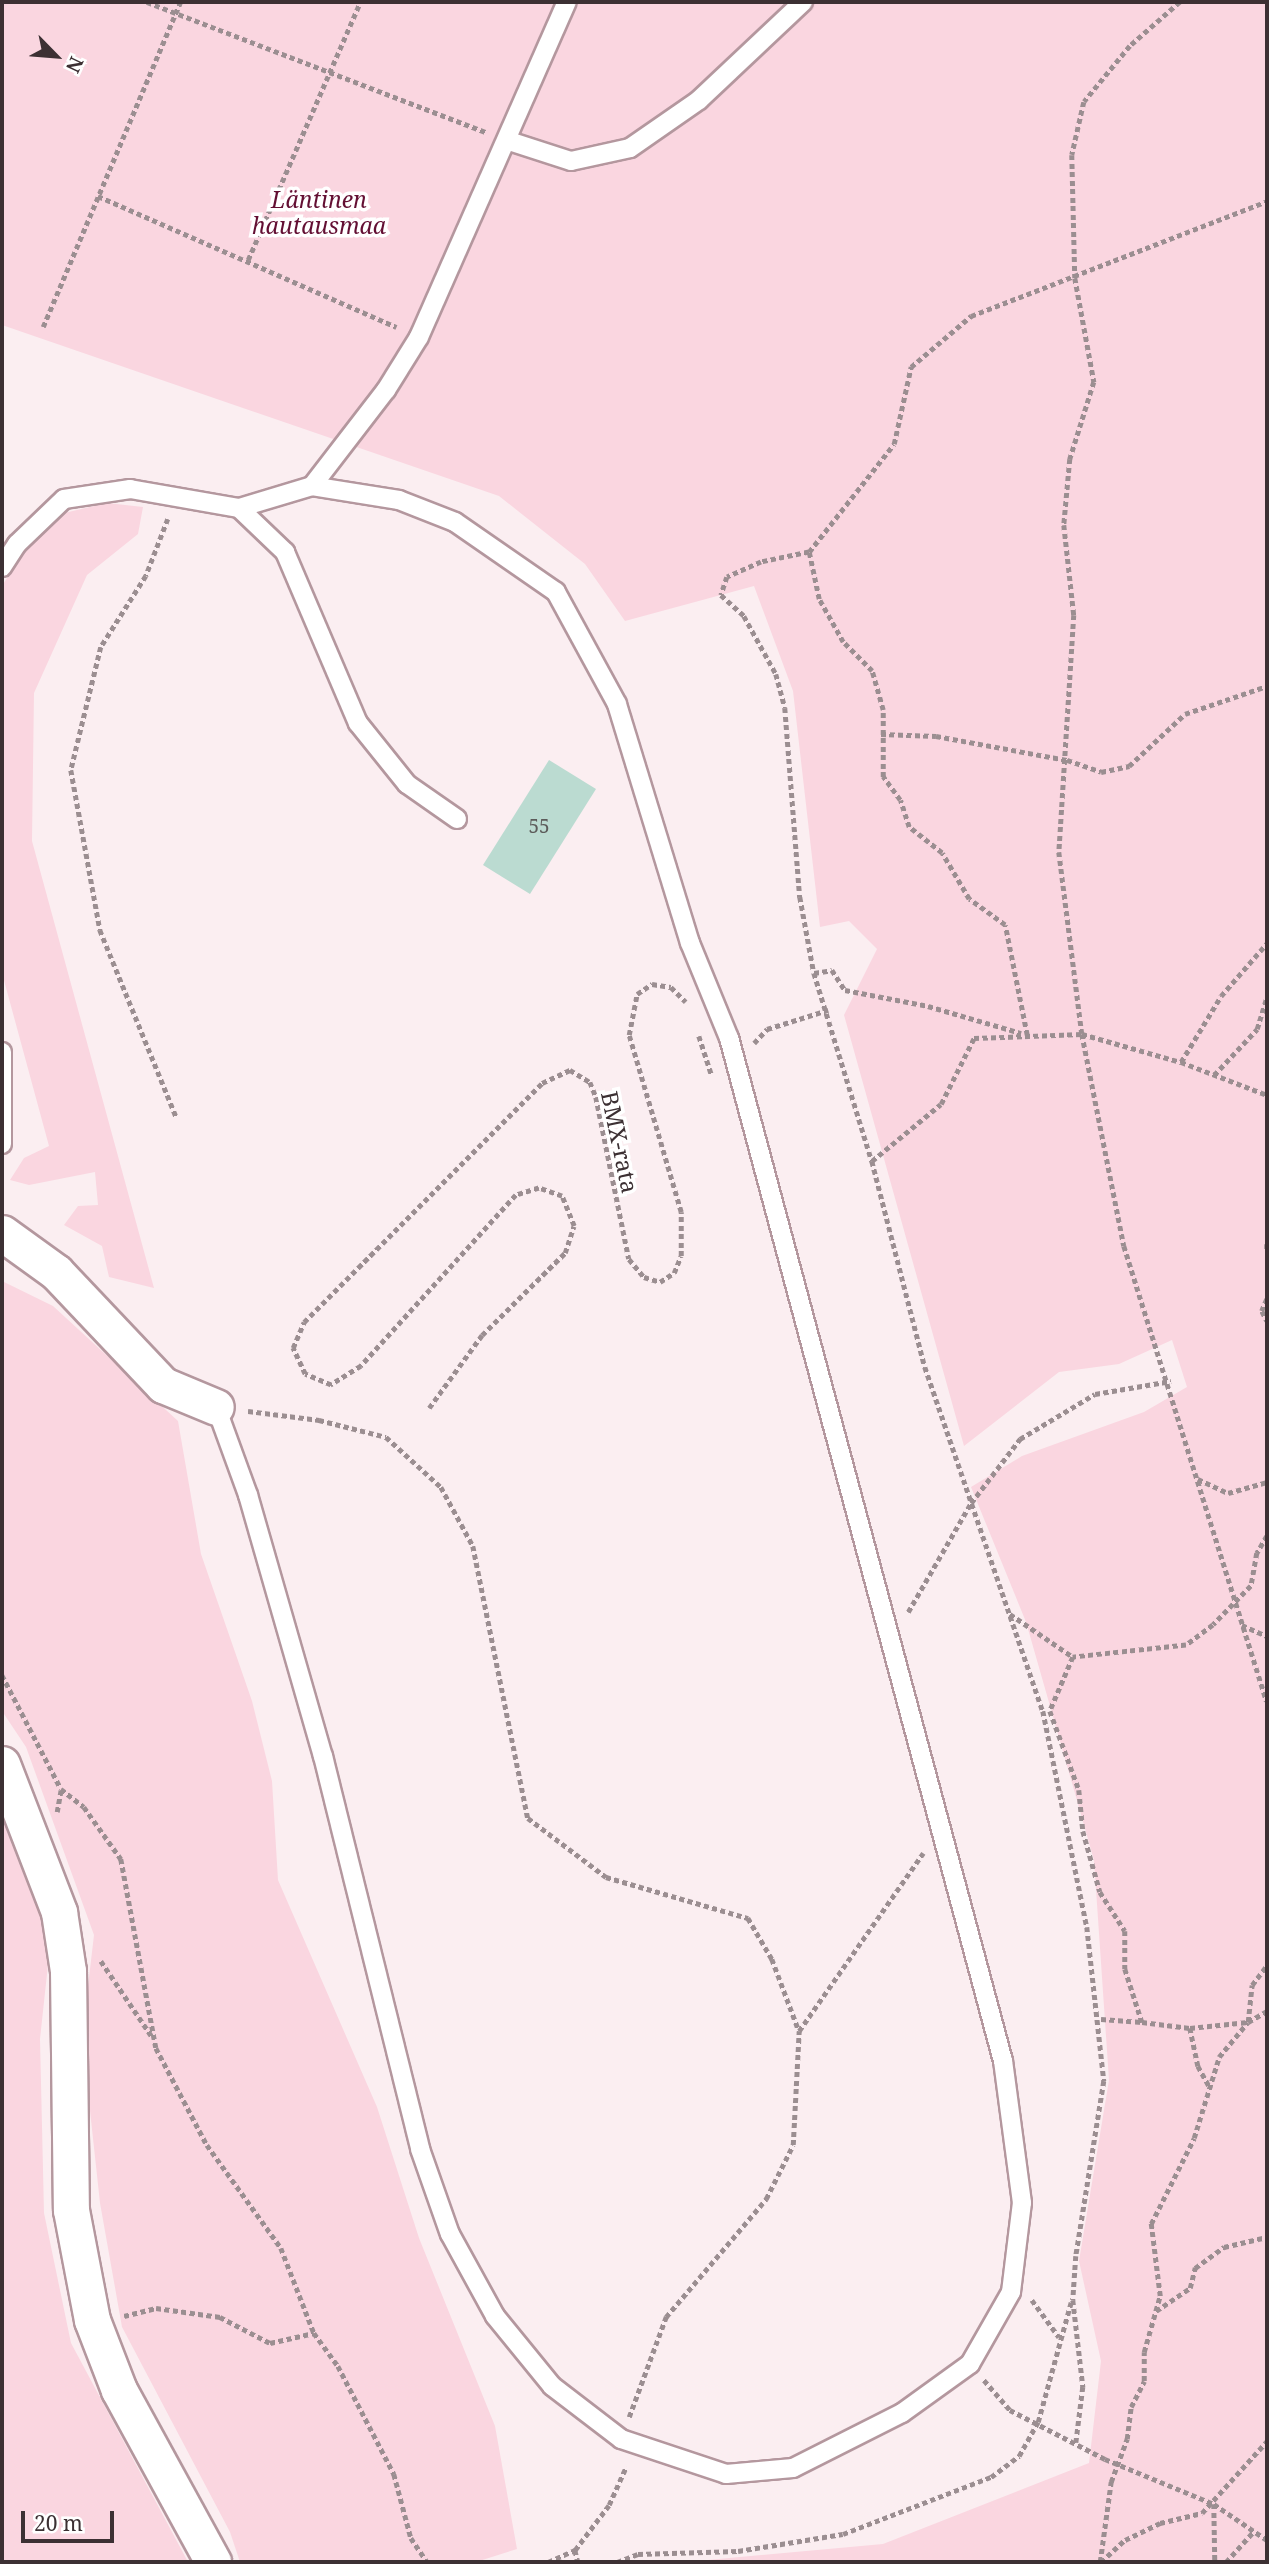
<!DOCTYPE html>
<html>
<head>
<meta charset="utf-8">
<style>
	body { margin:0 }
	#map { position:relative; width:1269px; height:2564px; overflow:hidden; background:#fbeef1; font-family:"Noto Serif",serif }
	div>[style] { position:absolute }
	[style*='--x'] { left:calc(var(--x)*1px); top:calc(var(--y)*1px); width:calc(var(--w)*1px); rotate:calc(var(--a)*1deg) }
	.green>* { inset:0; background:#fad6e0 }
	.building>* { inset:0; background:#bbdbd1 }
	.path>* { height:4.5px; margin-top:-2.25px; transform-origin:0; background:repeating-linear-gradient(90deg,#9b8e91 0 5px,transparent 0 8.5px) }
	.roads { filter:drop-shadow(2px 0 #b4979e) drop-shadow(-2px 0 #b4979e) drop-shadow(0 2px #b4979e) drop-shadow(0 -2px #b4979e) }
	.lane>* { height:18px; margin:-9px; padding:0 9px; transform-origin:9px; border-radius:9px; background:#fff }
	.street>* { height:35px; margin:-17.5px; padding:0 17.5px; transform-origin:17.5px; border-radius:17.5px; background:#fff }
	span { translate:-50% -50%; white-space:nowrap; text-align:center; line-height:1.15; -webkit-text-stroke:7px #fff; paint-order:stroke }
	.number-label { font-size:19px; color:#5c5b5a }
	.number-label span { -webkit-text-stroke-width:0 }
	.park-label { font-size:23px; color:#630f33; font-style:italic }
	.street-label { font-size:23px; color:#3c3033 }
	.frame { position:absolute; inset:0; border:4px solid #3c3033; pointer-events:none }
	.north { position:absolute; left:21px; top:21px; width:70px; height:70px; -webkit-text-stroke:5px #fff; paint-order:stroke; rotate:115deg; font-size:19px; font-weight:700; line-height:28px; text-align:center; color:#3c3033 }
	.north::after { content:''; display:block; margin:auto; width:24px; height:32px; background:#3c3033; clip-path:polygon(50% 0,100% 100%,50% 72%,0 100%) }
	.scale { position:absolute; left:21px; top:2511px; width:93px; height:32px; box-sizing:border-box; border:4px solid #3c3033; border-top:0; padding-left:9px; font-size:21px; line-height:24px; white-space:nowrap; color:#3c3033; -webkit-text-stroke:5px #fff; paint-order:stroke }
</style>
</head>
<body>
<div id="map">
	<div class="green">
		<i style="clip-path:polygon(2px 2px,1267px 2px,1267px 2562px,686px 2562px,883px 2544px,1089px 2463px,1101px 2361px,1079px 2261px,1109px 2080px,1094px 1860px,1026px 1622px,971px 1487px,1022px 1456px,1144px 1412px,1187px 1387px,1172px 1340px,1119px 1364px,1059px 1372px,964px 1446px,844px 1015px,877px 949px,849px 921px,820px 927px,793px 691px,754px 586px,625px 621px,585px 564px,499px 496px,2px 325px)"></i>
		<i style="clip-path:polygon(107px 503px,143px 507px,138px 534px,87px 575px,34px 693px,32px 841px,154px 1288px,109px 1277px,102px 1246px,64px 1225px,78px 1206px,98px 1205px,95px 1172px,29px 1185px,10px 1180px,24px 1158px,49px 1146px,2px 973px,2px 586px,25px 549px,60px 514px)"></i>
		<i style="clip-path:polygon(2px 1281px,53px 1306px,178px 1421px,201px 1554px,252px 1701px,272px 1781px,278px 1880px,377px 2107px,419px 2238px,495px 2426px,517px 2549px,476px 2562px,240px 2562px,230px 2532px,122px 2327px,100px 2203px,82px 2037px,94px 1935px,26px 1747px,2px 1711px)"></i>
		<i style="clip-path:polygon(2px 1805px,51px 1937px,40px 2039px,44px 2213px,71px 2343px,188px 2562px,2px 2562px)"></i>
	</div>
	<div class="building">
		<i style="clip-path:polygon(549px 760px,596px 789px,530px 894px,483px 865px)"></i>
	</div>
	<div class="path">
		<i style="--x:147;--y:2;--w:363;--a:21"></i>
		<i style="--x:1180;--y:2;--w:67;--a:138.7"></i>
		<i style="--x:1130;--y:46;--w:72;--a:129.4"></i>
		<i style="--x:1084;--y:102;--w:54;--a:102.8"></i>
		<i style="--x:1072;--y:155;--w:123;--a:88.6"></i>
		<i style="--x:1075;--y:278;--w:106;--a:79.6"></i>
		<i style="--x:1094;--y:382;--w:81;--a:107.3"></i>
		<i style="--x:1070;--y:459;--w:66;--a:95.2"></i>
		<i style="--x:1064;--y:525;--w:91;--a:83.7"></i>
		<i style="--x:1074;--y:615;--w:237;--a:93.6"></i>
		<i style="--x:1059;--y:852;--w:183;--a:82.8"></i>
		<i style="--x:1082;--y:1034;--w:216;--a:78.8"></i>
		<i style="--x:1124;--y:1246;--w:477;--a:72.6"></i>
		<i style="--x:98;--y:196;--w:326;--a:23.7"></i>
		<i style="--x:248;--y:260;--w:281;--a:-66.5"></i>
		<i style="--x:43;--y:327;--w:353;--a:-67.1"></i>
		<i style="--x:168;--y:519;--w:61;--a:111.1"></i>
		<i style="--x:146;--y:576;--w:84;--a:122.4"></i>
		<i style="--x:101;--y:647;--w:127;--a:103.7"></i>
		<i style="--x:71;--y:770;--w:163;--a:79.7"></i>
		<i style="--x:100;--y:930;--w:201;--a:67.8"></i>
		<i style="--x:809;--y:552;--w:49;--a:168.2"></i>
		<i style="--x:761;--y:562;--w:37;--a:156"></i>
		<i style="--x:727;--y:577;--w:19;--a:108"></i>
		<i style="--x:721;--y:595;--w:31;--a:42"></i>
		<i style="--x:744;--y:616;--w:66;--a:61.1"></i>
		<i style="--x:776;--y:674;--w:35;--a:75"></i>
		<i style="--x:785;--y:708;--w:190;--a:85.5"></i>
		<i style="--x:800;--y:897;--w:77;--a:79.6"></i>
		<i style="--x:814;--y:973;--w:197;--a:72.9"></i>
		<i style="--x:872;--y:1161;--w:213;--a:75.6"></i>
		<i style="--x:925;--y:1367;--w:364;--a:71.1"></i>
		<i style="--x:1043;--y:1711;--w:220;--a:78.5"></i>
		<i style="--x:1087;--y:1927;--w:155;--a:83.7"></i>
		<i style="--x:1104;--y:2081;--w:177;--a:99.1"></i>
		<i style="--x:1076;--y:2256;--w:44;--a:93.9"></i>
		<i style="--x:1073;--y:2300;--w:88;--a:83.4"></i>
		<i style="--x:1083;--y:2387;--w:56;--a:97.1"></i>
		<i style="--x:881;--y:734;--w:55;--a:2.1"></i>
		<i style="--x:936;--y:736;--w:133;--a:10.4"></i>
		<i style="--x:1067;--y:760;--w:36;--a:19"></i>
		<i style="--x:1101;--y:772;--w:29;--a:-12"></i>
		<i style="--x:1129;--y:766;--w:76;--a:-42.9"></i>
		<i style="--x:1185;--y:714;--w:87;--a:-18.9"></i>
		<i style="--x:814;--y:973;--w:18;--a:-9"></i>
		<i style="--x:832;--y:970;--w:24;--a:57"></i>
		<i style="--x:845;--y:990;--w:85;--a:10.9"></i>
		<i style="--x:928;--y:1006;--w:97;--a:16.2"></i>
		<i style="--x:1027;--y:1035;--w:112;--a:-101.3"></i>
		<i style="--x:1005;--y:925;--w:44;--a:-144.2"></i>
		<i style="--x:969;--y:899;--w:53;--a:-120.4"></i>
		<i style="--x:942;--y:853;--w:42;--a:-141.8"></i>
		<i style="--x:909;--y:827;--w:28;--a:-108"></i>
		<i style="--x:900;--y:800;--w:29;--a:-126"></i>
		<i style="--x:883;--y:777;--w:67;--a:-90"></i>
		<i style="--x:883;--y:710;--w:41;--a:-105.8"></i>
		<i style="--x:872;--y:671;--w:41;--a:-135"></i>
		<i style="--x:843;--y:642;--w:49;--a:-119.2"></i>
		<i style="--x:819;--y:599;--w:48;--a:-102"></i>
		<i style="--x:809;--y:552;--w:137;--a:-51.8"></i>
		<i style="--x:894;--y:444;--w:79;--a:-77.6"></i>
		<i style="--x:911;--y:367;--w:79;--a:-40.4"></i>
		<i style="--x:971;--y:316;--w:318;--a:-21.2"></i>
		<i style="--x:699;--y:1036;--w:40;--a:72"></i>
		<i style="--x:754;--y:1043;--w:19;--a:-47"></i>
		<i style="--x:767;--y:1029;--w:64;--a:-17.3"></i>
		<i style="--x:1181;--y:1062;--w:77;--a:-58.8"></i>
		<i style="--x:1221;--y:996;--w:70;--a:-49"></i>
		<i style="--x:1214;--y:1075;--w:63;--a:-46.9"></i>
		<i style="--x:1257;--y:1029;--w:34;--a:-73"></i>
		<i style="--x:872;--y:1161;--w:89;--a:-39.6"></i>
		<i style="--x:941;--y:1104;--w:74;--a:-63.4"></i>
		<i style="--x:974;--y:1038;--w:108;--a:-2.1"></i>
		<i style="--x:1082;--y:1034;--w:103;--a:15.8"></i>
		<i style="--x:1181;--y:1062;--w:92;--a:21"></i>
		<i style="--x:1267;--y:1244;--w:6;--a:90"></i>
		<i style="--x:1267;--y:1299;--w:13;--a:113"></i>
		<i style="--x:1262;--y:1311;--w:11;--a:63"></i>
		<i style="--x:429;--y:1408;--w:90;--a:-54"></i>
		<i style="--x:482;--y:1335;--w:117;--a:-44.7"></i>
		<i style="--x:565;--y:1253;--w:28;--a:-72"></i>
		<i style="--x:574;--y:1226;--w:32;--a:-112"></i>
		<i style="--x:562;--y:1196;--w:24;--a:-161"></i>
		<i style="--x:539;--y:1188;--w:24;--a:163"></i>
		<i style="--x:516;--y:1195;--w:231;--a:132.2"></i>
		<i style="--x:361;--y:1366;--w:36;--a:148"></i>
		<i style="--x:331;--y:1385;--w:28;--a:-157"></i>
		<i style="--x:305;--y:1374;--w:29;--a:-115"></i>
		<i style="--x:293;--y:1348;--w:28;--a:-67"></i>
		<i style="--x:304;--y:1322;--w:337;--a:-45.1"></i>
		<i style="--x:542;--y:1083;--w:31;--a:-25"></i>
		<i style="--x:570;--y:1070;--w:23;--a:31"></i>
		<i style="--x:590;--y:1082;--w:16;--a:68"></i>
		<i style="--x:596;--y:1097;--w:165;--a:78.5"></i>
		<i style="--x:629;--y:1259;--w:23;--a:50"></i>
		<i style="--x:644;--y:1277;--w:17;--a:17"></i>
		<i style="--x:660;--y:1282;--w:17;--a:-33"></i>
		<i style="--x:674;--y:1273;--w:18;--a:-68"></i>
		<i style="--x:681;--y:1256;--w:44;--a:-90"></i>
		<i style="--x:681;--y:1212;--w:184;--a:-106.4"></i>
		<i style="--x:629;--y:1035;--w:42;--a:-79"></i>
		<i style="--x:637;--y:994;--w:18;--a:-34"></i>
		<i style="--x:652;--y:984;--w:19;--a:9"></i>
		<i style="--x:671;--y:987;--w:21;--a:45"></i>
		<i style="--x:248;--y:1411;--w:72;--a:7.2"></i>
		<i style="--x:319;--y:1420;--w:69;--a:14.2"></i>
		<i style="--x:386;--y:1437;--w:74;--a:42.3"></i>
		<i style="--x:441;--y:1487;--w:67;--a:61.5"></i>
		<i style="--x:473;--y:1546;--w:278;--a:78.6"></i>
		<i style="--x:528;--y:1818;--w:98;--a:37.1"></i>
		<i style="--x:606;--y:1877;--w:148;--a:16.1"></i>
		<i style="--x:748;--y:1918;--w:48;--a:59.7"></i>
		<i style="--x:772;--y:1959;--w:77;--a:69.4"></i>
		<i style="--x:1198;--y:1479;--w:33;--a:25"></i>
		<i style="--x:1228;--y:1493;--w:41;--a:-15.8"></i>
		<i style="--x:1267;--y:1536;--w:20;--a:120"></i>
		<i style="--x:1257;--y:1553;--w:34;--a:100"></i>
		<i style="--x:1251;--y:1586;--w:54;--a:134.3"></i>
		<i style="--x:1213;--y:1625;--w:34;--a:143"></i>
		<i style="--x:1186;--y:1645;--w:114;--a:173.9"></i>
		<i style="--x:1073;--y:1657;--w:59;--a:113.1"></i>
		<i style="--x:1050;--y:1711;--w:84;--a:69.8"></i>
		<i style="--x:1079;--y:1790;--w:41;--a:84.4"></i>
		<i style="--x:1083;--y:1831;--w:63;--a:74.4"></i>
		<i style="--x:1100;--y:1892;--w:46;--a:57.3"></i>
		<i style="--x:1125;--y:1931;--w:38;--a:90"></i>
		<i style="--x:1125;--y:1969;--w:56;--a:72.2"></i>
		<i style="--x:1142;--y:2022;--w:48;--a:7.1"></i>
		<i style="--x:1190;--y:2028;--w:58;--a:-5.9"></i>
		<i style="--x:1248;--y:2022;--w:22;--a:-30"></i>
		<i style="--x:908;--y:1612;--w:126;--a:-60"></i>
		<i style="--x:971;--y:1503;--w:81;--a:-52.6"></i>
		<i style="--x:1020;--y:1439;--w:87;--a:-31"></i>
		<i style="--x:1095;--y:1394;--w:77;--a:-9.7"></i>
		<i style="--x:1010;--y:1614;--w:76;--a:34.3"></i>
		<i style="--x:1242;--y:1625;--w:27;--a:24"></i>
		<i style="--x:2;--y:1675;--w:128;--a:62.6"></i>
		<i style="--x:61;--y:1789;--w:29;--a:38"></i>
		<i style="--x:84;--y:1807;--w:64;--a:54.6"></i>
		<i style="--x:121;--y:1859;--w:192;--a:79.5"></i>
		<i style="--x:156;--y:2048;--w:110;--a:62.3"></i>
		<i style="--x:207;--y:2145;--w:127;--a:54.3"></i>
		<i style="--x:281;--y:2248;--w:91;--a:68.8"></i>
		<i style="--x:314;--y:2333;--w:41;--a:54"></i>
		<i style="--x:338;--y:2366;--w:122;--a:62.6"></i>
		<i style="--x:394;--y:2474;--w:66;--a:75.1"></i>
		<i style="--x:411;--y:2538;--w:29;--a:56"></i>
		<i style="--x:57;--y:1812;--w:22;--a:-80"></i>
		<i style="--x:101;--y:1961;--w:93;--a:56"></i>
		<i style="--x:1101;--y:2019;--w:41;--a:4.2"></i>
		<i style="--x:1190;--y:2028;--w:39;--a:78"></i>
		<i style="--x:1198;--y:2066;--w:26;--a:61"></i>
		<i style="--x:1032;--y:2300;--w:46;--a:53.9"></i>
		<i style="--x:1156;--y:2311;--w:41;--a:-34.1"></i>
		<i style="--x:1190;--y:2288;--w:21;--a:-76"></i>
		<i style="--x:1195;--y:2268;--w:36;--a:-36"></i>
		<i style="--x:1224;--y:2247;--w:44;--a:-13.1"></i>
		<i style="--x:124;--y:2316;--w:33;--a:-14"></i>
		<i style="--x:156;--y:2308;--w:65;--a:8"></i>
		<i style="--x:220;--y:2317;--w:56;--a:27.5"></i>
		<i style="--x:270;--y:2343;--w:45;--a:-12.8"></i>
		<i style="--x:984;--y:2380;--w:40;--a:49"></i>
		<i style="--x:1010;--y:2410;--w:107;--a:27.3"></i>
		<i style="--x:1105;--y:2459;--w:118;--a:22.4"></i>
		<i style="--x:1214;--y:2504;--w:64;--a:34.2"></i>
		<i style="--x:629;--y:2417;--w:107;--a:-69.7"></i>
		<i style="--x:666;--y:2317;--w:155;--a:-49.7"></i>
		<i style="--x:766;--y:2199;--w:60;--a:-63.4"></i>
		<i style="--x:793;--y:2145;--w:114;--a:-87"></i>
		<i style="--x:799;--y:2031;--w:217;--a:-55.1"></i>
		<i style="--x:1214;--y:2504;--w:58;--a:89"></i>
		<i style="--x:575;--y:2550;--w:12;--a:76"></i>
		<i style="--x:548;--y:2562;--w:30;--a:-24"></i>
		<i style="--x:575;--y:2550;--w:56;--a:-52.9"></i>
		<i style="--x:609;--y:2505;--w:42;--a:-65.9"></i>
		<i style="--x:617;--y:2562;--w:22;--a:-21"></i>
		<i style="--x:638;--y:2554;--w:100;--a:-1.7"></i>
		<i style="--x:738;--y:2551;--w:106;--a:-9.2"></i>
		<i style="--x:843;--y:2534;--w:159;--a:-21.1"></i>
		<i style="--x:991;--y:2477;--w:35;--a:-37"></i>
		<i style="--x:1019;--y:2456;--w:39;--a:-61"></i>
		<i style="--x:1038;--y:2422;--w:124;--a:-74.6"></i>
		<i style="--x:1100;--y:2562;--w:81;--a:-82.2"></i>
		<i style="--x:1111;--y:2482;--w:46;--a:-69.6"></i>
		<i style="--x:1127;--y:2439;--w:32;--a:-83"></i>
		<i style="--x:1131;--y:2407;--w:29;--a:-63"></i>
		<i style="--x:1144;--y:2381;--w:29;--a:-90"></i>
		<i style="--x:1144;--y:2352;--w:58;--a:-74.1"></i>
		<i style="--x:1160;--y:2296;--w:73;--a:-97.1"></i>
		<i style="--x:1151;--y:2224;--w:96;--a:-63.4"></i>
		<i style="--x:1194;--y:2138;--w:85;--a:-72.8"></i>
		<i style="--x:1219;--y:2057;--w:45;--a:-50.4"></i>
		<i style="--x:1248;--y:2022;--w:37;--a:-84"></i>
		<i style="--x:1252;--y:1985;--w:25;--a:-53"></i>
		<i style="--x:1101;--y:2562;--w:33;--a:-43"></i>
		<i style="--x:1125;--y:2540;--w:39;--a:-26"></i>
		<i style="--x:1160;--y:2523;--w:43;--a:-13.4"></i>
		<i style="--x:1202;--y:2513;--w:97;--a:-47.9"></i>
		<i style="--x:1226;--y:2562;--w:42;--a:-47.9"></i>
	</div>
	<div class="roads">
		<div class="lane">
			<i style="--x:509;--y:141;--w:65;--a:17.9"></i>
			<i style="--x:571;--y:161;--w:60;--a:-12.4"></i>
			<i style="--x:630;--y:148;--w:84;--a:-34.8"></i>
			<i style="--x:699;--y:100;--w:143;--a:-43.3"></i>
			<i style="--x:239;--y:508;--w:76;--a:-16.8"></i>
			<i style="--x:312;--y:486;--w:121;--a:-52.4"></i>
			<i style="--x:386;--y:390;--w:62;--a:-58.1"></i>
			<i style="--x:419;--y:337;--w:366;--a:-66.2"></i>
			<i style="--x:2;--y:567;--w:27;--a:-57"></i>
			<i style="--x:17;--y:544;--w:65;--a:-43.8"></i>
			<i style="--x:64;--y:499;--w:67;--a:-8.6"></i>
			<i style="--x:130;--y:489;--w:111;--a:9.9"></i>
			<i style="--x:239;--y:508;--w:64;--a:43.7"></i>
			<i style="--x:285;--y:552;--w:186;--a:66.9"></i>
			<i style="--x:358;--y:723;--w:78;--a:51.2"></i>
			<i style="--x:407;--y:784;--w:61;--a:35"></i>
			<i style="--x:2;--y:1052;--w:92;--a:90"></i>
			<i style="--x:216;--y:1407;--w:94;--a:70"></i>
			<i style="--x:248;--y:1495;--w:272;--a:74"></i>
			<i style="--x:323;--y:1756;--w:405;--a:76.1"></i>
			<i style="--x:420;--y:2149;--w:90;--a:70.6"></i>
			<i style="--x:450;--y:2234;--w:94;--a:61.2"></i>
			<i style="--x:495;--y:2316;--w:90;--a:50.8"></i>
			<i style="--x:552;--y:2386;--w:87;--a:37.5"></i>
			<i style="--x:621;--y:2439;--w:111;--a:18.4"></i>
			<i style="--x:726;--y:2474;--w:67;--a:-5.1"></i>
			<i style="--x:793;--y:2468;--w:122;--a:-26.8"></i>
			<i style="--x:902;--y:2413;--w:84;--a:-35.8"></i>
			<i style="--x:970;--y:2364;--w:83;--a:-60.3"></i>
			<i style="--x:1011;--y:2292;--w:90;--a:-83"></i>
			<i style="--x:1022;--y:2203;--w:143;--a:-97.6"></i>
			<i style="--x:1003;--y:2061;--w:1059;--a:-104.99"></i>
			<i style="--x:729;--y:1038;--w:103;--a:-112.3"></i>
			<i style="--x:690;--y:943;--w:250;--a:-107"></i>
			<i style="--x:617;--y:704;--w:128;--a:-118.6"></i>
			<i style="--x:556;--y:592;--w:123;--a:-145.3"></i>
			<i style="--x:455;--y:522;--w:60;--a:-158.6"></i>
			<i style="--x:399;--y:500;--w:88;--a:-170.9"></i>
		</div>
		<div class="street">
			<i style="--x:2;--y:1233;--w:67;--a:35.8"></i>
			<i style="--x:56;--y:1272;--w:156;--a:46.6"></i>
			<i style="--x:163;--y:1385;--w:57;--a:22.5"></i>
			<i style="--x:2;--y:1764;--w:159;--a:68.9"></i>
			<i style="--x:59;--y:1912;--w:60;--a:81.3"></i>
			<i style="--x:68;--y:1971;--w:239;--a:89.3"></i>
			<i style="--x:71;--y:2210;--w:112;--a:79.2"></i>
			<i style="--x:92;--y:2320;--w:75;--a:68.9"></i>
			<i style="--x:119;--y:2390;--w:196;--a:61.3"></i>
		</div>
	</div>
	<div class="number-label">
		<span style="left:539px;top:827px">55</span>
	</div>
	<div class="park-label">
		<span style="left:319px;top:212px">Läntinen<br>hautausmaa</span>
	</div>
	<div class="street-label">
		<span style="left:620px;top:1142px;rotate:78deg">BMX-rata</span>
	</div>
	<div class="frame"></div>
	<div class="north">N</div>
	<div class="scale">20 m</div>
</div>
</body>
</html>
